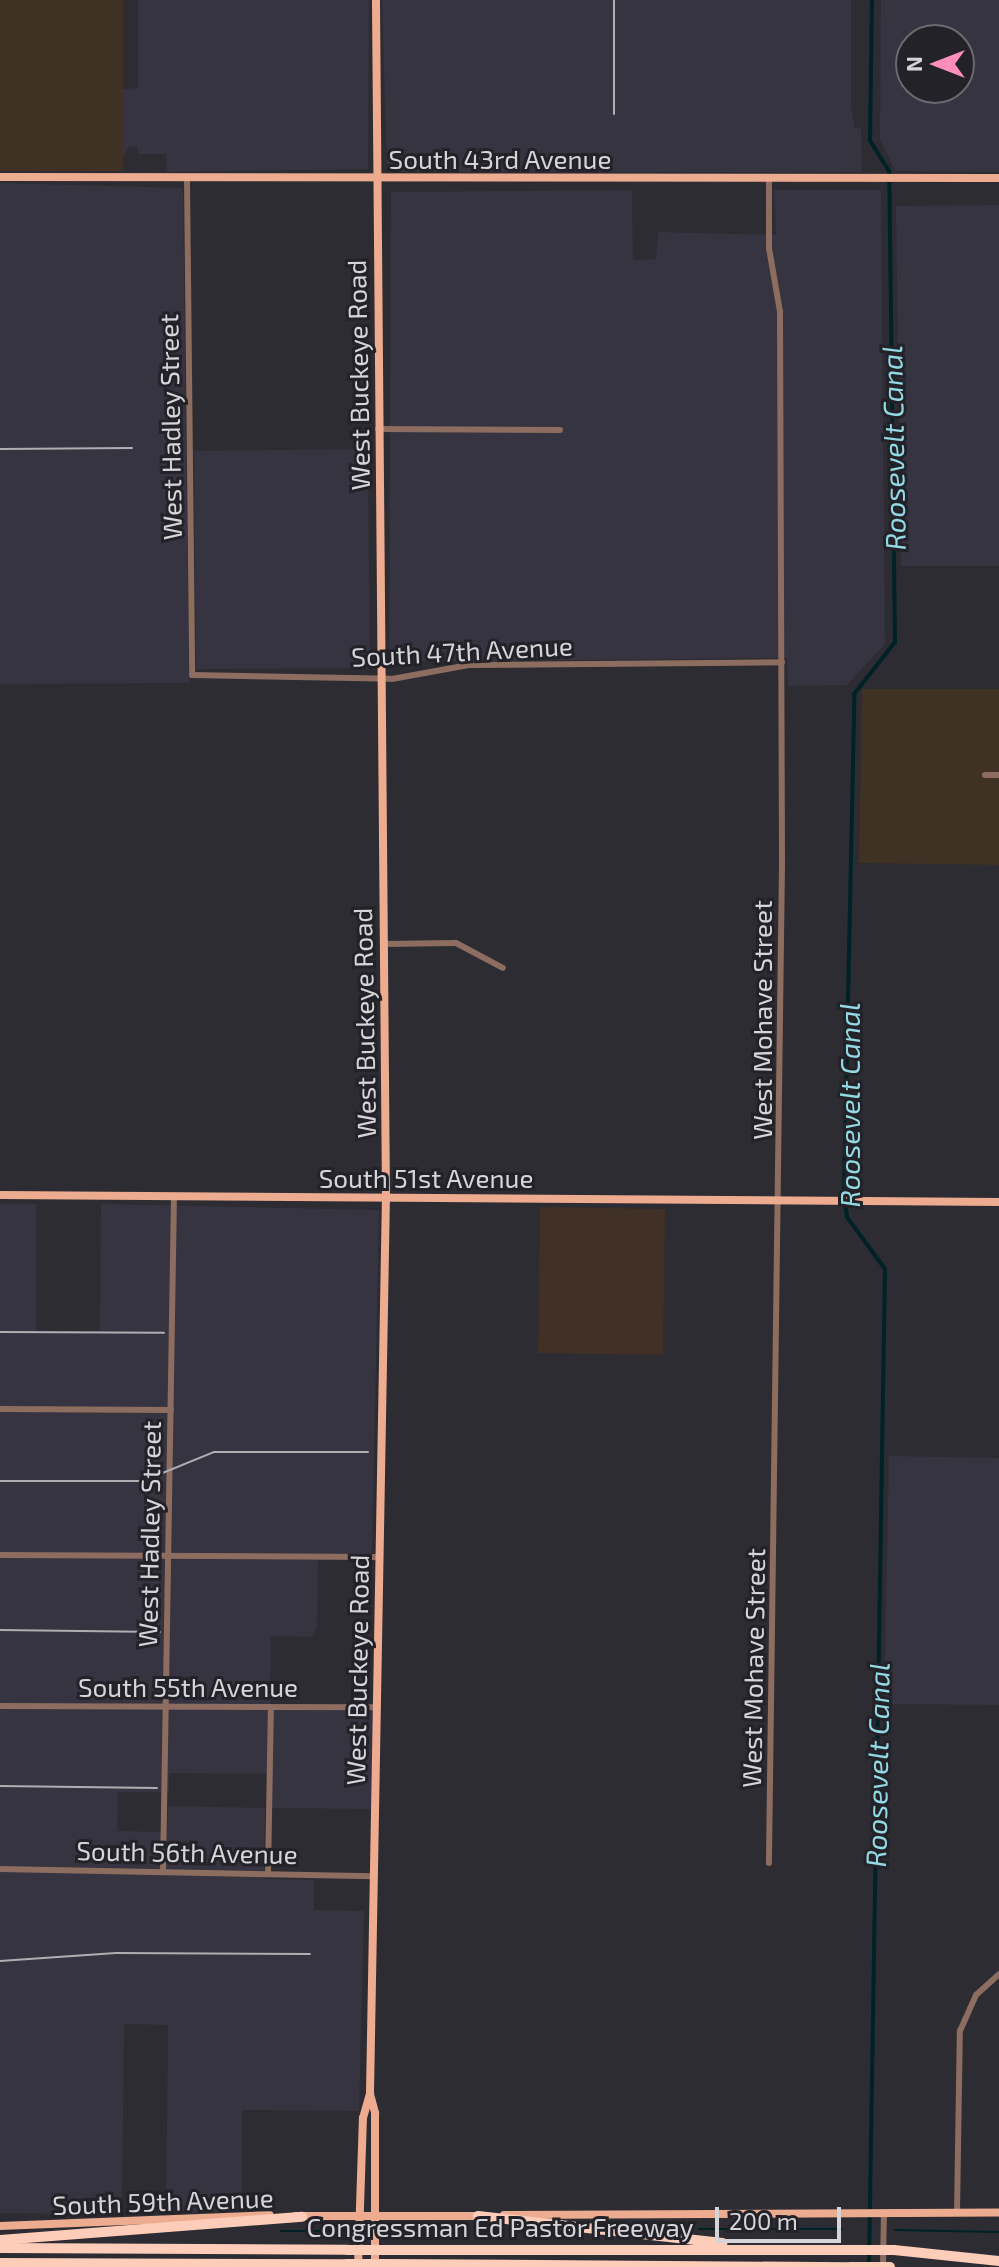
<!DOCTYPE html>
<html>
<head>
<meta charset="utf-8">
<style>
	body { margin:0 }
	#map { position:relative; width:999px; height:2267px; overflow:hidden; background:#2c2c32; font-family:"Exo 2",sans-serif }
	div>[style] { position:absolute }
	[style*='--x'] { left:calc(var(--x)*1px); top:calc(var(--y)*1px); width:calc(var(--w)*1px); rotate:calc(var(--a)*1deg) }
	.commercial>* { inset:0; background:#3f3124 }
	.built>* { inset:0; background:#363440 }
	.education>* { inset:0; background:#403025 }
	.stream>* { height:2px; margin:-1px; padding:0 1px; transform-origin:1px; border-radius:1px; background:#002226 }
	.canal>* { height:4px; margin:-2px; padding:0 2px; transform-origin:2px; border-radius:2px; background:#002226 }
	.minor>* { height:6px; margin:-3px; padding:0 3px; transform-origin:3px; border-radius:3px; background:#8c6d5f }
	.major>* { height:8px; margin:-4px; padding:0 4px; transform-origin:4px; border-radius:4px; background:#edab8f }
	.highway>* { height:10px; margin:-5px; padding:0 5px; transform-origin:5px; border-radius:5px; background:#fdcdb9 }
	.rail>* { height:2px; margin:-1px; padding:0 1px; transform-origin:1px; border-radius:1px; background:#aeaeb3 }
	.highway-bridge>* { height:10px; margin:-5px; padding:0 5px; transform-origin:5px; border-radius:5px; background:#fdcdb9 }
	span { translate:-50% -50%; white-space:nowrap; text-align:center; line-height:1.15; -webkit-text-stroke:6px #232228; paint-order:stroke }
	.street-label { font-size:26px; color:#d5d5d9 }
	.water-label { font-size:28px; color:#93d9e4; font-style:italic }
	.north { position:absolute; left:895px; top:24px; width:80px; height:80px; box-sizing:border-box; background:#232228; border:2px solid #6a6a6f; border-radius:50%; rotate:270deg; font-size:22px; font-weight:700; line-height:32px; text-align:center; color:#d5d5d9 }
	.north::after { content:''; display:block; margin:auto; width:28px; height:36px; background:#ff8eba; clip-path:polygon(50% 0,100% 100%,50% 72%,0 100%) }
	.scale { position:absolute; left:715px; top:2207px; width:126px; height:36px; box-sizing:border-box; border:4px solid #d5d5d9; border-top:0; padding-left:10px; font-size:24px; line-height:28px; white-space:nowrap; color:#d5d5d9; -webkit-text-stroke:6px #232228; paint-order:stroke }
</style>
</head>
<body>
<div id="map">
	<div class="commercial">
		<i style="clip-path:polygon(0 0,123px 0,123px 171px,0 171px)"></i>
		<i style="clip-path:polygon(862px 689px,999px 689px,999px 865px,859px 863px)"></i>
	</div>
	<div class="built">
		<i style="clip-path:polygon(138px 0,369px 0,368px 169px,167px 172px,166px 154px,138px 154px,137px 146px,128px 147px,123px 158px,123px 89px,138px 88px)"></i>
		<i style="clip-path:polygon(382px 0,851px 0,851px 107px,855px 128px,861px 128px,862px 172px,387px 172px)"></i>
		<i style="clip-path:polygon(evenodd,881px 0,999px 0,999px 172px,895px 171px,880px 139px,881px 0,911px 40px,959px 40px,959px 88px,911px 88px,911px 40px)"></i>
		<i style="clip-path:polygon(0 183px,183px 188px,189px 683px,0 684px)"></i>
		<i style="clip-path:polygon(632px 190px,633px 260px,656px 259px,658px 232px,776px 235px,774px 190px,881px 190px,885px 644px,847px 685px,788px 686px,787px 658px,389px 662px,391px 192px)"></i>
		<i style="clip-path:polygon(999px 205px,999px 566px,901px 566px,896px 206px)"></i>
		<i style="clip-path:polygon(368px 449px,370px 668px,196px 669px,194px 451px)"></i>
		<i style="clip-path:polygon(0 1204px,36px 1204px,36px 1331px,100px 1331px,101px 1204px,379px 1210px,372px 1561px,318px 1560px,317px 1628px,311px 1637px,271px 1636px,270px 1707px,374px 1709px,372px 1809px,269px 1808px,270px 1774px,169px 1773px,169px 1792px,118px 1792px,117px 1831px,167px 1832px,168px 1806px,265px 1808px,264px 1879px,314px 1880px,314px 1910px,364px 1911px,359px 2111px,242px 2110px,242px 2211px,166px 2213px,168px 2025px,124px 2024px,122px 2214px,0 2213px)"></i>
		<i style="clip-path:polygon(889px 1456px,999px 1458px,999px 1705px,884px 1704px)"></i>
	</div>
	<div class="education">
		<i style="clip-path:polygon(540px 1207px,665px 1209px,663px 1355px,538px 1353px)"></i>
	</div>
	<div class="stream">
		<i style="--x:699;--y:2229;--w:143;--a:0"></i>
		<i style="--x:895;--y:2230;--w:104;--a:1.1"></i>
		<i style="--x:281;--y:2231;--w:68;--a:0"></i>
		<i style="--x:404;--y:2232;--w:55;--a:-1"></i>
	</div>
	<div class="canal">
		<i style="--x:869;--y:2265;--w:996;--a:-89.08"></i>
		<i style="--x:885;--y:1269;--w:64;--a:-126.2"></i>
		<i style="--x:847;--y:1217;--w:25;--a:-97"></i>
		<i style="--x:844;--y:1192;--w:498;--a:-88.8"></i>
		<i style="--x:854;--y:694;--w:66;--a:-51.7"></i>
		<i style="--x:895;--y:642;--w:471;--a:-90.7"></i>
		<i style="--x:889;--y:171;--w:36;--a:-122"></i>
		<i style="--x:870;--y:140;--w:140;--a:-89.2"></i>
	</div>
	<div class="minor">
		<i style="--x:769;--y:178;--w:70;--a:90"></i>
		<i style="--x:769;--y:248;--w:65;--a:80.2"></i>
		<i style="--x:780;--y:312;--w:552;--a:89.79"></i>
		<i style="--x:782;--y:864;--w:999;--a:90.75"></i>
		<i style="--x:187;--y:179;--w:496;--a:89.4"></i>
		<i style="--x:192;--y:675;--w:200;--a:1.1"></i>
		<i style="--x:392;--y:679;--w:78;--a:-10.3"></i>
		<i style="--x:469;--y:665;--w:313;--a:-0.5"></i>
		<i style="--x:378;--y:429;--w:182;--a:0.3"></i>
		<i style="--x:985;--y:775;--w:14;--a:0"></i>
		<i style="--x:383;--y:944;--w:73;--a:-0.8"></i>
		<i style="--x:456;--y:943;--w:53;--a:28"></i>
		<i style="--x:0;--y:1409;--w:171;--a:0.3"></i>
		<i style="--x:0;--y:1555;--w:379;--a:0.3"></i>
		<i style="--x:0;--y:1706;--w:376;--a:0.2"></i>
		<i style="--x:0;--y:1869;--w:374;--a:1.1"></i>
		<i style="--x:163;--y:1872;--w:675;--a:-89.07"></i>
		<i style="--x:268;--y:1873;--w:166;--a:-89"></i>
		<i style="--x:957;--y:2212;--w:181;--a:-89.1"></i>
		<i style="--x:960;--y:2031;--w:39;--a:-66"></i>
		<i style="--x:976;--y:1995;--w:31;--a:-42"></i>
		<i style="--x:883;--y:2267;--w:55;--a:-89"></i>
	</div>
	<div class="major">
		<i style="--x:0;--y:177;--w:999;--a:0.06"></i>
		<i style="--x:0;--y:1195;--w:999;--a:0.4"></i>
		<i style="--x:370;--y:2094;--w:20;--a:75"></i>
		<i style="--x:375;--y:2113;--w:154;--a:90"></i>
		<i style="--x:504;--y:2215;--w:495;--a:-0.3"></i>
		<i style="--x:296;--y:2216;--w:186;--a:0"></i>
		<i style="--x:0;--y:2226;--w:270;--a:-2.3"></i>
		<i style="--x:358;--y:2267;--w:149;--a:-88.1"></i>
		<i style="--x:363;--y:2118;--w:26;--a:-74"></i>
		<i style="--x:370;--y:2093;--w:895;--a:-88.98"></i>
		<i style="--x:386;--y:1198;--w:1198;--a:-90.48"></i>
	</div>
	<div class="highway">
		<i style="--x:478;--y:2216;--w:246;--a:6.3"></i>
		<i style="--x:0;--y:2240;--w:303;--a:-4.4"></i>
		<i style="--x:0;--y:2248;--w:347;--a:0.3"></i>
		<i style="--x:387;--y:2250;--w:465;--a:0"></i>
		<i style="--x:894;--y:2250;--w:106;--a:6"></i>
		<i style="--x:0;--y:2263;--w:347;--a:0.2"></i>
		<i style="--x:387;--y:2264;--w:464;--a:0.4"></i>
	</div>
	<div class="rail">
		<i style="--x:614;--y:0;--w:114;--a:90"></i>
		<i style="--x:0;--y:449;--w:132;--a:-0.4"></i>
		<i style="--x:0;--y:1332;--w:164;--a:0.3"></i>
		<i style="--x:0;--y:1481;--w:143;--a:0"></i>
		<i style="--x:143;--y:1481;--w:77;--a:-22.2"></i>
		<i style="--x:214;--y:1452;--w:154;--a:0"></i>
		<i style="--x:0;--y:1630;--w:160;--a:0.7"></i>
		<i style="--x:0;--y:1786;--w:157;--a:0.7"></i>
		<i style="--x:0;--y:1961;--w:116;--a:-3.9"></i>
		<i style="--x:116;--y:1953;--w:194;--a:0.3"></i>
	</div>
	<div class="highway-bridge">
		<i style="--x:347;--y:2250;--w:40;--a:0"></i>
		<i style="--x:852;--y:2250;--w:42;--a:0"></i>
		<i style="--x:347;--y:2264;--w:40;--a:0"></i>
		<i style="--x:851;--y:2267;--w:39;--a:0"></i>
	</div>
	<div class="street-label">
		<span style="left:500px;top:159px">South 43rd Avenue</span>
		<span style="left:358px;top:375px;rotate:-91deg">West Buckeye Road</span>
		<span style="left:170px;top:427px;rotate:-91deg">West Hadley Street</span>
		<span style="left:462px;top:651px;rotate:-3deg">South 47th Avenue</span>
		<span style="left:762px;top:1020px;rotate:-90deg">West Mohave Street</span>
		<span style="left:364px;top:1023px;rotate:-91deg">West Buckeye Road</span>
		<span style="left:426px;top:1178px">South 51st Avenue</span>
		<span style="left:149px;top:1534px;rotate:-89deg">West Hadley Street</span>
		<span style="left:753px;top:1668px;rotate:-89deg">West Mohave Street</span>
		<span style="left:357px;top:1670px;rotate:-89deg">West Buckeye Road</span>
		<span style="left:188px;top:1687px">South 55th Avenue</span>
		<span style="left:187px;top:1852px;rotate:1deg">South 56th Avenue</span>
		<span style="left:163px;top:2201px;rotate:-2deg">South 59th Avenue</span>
		<span style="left:500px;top:2227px">Congressman Ed Pastor Freeway</span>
	</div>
	<div class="water-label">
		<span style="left:893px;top:448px;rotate:-91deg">Roosevelt Canal</span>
		<span style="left:849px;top:1105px;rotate:-90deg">Roosevelt Canal</span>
		<span style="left:877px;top:1765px;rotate:-89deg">Roosevelt Canal</span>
	</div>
	<div class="north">N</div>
	<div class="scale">200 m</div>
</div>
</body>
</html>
